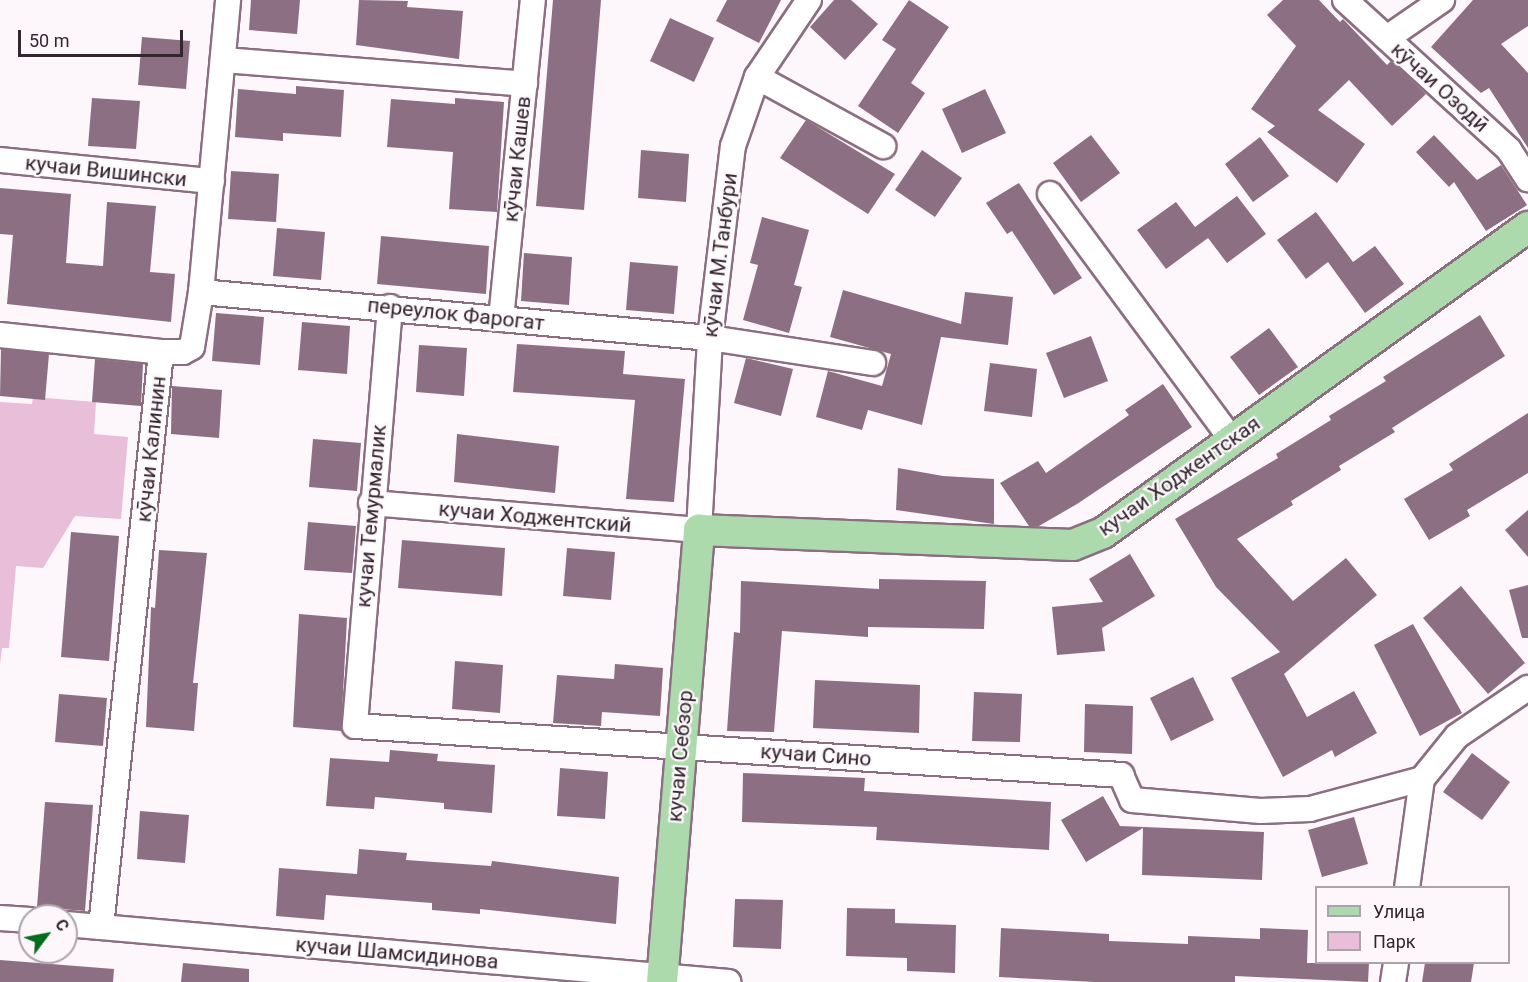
<!DOCTYPE html>
<html>
<head>
<meta charset="utf-8">
<style>
	body { margin:0 }
	#map { position:relative; width:1528px; height:982px; overflow:hidden; background:#fdf6fa; font-family:Roboto,sans-serif }
	div>[style] { position:absolute }
	[style*='--x'] { left:calc(var(--x)*1px); top:calc(var(--y)*1px); width:calc(var(--w)*1px); rotate:calc(var(--a)*1deg) }
	.green>* { inset:0; background:#e8bed9 }
	.building>* { inset:0; background:#8c6f82 }
	.roads { filter:drop-shadow(2px 0 #8c6e81) drop-shadow(-2px 0 #8c6e81) drop-shadow(0 2px #8c6e81) drop-shadow(0 -2px #8c6e81) }
	.minor>* { height:24px; margin:-12px; padding:0 12px; transform-origin:12px; border-radius:12px; background:#fff }
	.major>* { height:30px; margin:-15px; padding:0 15px; transform-origin:15px; border-radius:15px; background:#acdaad }
	span { translate:-50% -50%; white-space:nowrap; text-align:center; line-height:1.15; -webkit-text-stroke:4.5px #fdf6fa; paint-order:stroke }
	.street-label { font-size:21px; color:#33272f }
	.legend { position:absolute; left:1315px; top:886px; width:195px; height:78px; box-sizing:border-box; background:#fdf6fa; border:2px solid #aca3a9; margin:0; padding:8px 10px; list-style:none; font-size:18px; color:#33272f }
	.legend li { display:flex; align-items:center; gap:12px; height:30px }
	.legend b { width:30px; border:2px solid #aca3a9 }
	.north { position:absolute; left:18px; top:904px; width:60px; height:60px; box-sizing:border-box; background:#fdf6fa; border:2px solid #aca3a9; border-radius:50%; rotate:58deg; font-size:16px; font-weight:700; line-height:24px; text-align:center; color:#33272f }
	.north::after { content:''; display:block; margin:auto; width:21px; height:27px; background:#046d1d; clip-path:polygon(50% 0,100% 100%,50% 72%,0 100%) }
	.scale { position:absolute; left:18px; top:30px; width:165px; height:27px; box-sizing:border-box; border:3px solid #33272f; border-top:0; padding-left:8px; font-size:18px; line-height:21px; white-space:nowrap; color:#33272f; -webkit-text-stroke:4px #fdf6fa; paint-order:stroke }
</style>
</head>
<body>
<div id="map">
	<div class="green">
		<i style="clip-path:polygon(33px 397px,96px 402px,94px 434px,128px 437px,121px 519px,75px 516px,43px 568px,16px 566px,9px 648px,2px 648px,0 664px,0 402px,32px 404px)"></i>
	</div>
	<div class="building">
		<i style="clip-path:polygon(251px 0,300px 0,297px 34px,249px 30px)"></i>
		<i style="clip-path:polygon(359px 0,408px 1px,407px 7px,463px 11px,459px 59px,356px 45px)"></i>
		<i style="clip-path:polygon(553px 0,601px 0,584px 210px,536px 206px)"></i>
		<i style="clip-path:polygon(727px 0,781px 0,759px 43px,716px 21px)"></i>
		<i style="clip-path:polygon(834px 0,851px 0,878px 24px,845px 60px,810px 27px)"></i>
		<i style="clip-path:polygon(909px 0,949px 27px,911px 83px,925px 93px,898px 133px,858px 106px,896px 49px,882px 40px)"></i>
		<i style="clip-path:polygon(1283px 0,1319px 0,1340px 22px,1343px 19px,1387px 65px,1391px 61px,1426px 94px,1392px 126px,1349px 80px,1318px 110px,1365px 144px,1337px 183px,1267px 132px,1275px 126px,1251px 109px,1296px 46px,1267px 15px)"></i>
		<i style="clip-path:polygon(1473px 0,1528px 0,1528px 26px,1501px 44px,1528px 73px,1528px 148px,1489px 88px,1481px 93px,1431px 47px)"></i>
		<i style="clip-path:polygon(670px 18px,714px 38px,694px 82px,650px 61px)"></i>
		<i style="clip-path:polygon(142px 37px,190px 41px,186px 89px,138px 85px)"></i>
		<i style="clip-path:polygon(296px 86px,344px 90px,341px 137px,283px 133px,283px 141px,235px 137px,238px 89px,296px 94px)"></i>
		<i style="clip-path:polygon(985px 89px,1006px 133px,962px 153px,942px 109px)"></i>
		<i style="clip-path:polygon(92px 98px,140px 101px,136px 149px,88px 146px)"></i>
		<i style="clip-path:polygon(455px 98px,504px 102px,497px 212px,449px 209px,453px 152px,387px 147px,391px 99px,455px 104px)"></i>
		<i style="clip-path:polygon(806px 120px,895px 174px,868px 214px,780px 158px)"></i>
		<i style="clip-path:polygon(1091px 135px,1120px 173px,1081px 202px,1053px 163px)"></i>
		<i style="clip-path:polygon(1434px 135px,1477px 180px,1501px 165px,1527px 205px,1486px 231px,1454px 182px,1449px 187px,1416px 152px)"></i>
		<i style="clip-path:polygon(1260px 137px,1289px 176px,1253px 202px,1225px 164px)"></i>
		<i style="clip-path:polygon(641px 150px,689px 154px,686px 202px,638px 198px)"></i>
		<i style="clip-path:polygon(922px 150px,962px 178px,935px 217px,895px 190px)"></i>
		<i style="clip-path:polygon(231px 171px,279px 174px,276px 222px,228px 219px)"></i>
		<i style="clip-path:polygon(1019px 183px,1082px 278px,1054px 295px,1012px 231px,1007px 234px,986px 203px)"></i>
		<i style="clip-path:polygon(0 188px,71px 194px,66px 263px,103px 266px,107px 202px,156px 206px,150px 272px,175px 274px,171px 322px,7px 304px,13px 235px,0 234px)"></i>
		<i style="clip-path:polygon(1237px 196px,1266px 234px,1227px 263px,1208px 238px,1166px 269px,1137px 230px,1176px 202px,1195px 227px)"></i>
		<i style="clip-path:polygon(1316px 212px,1353px 262px,1375px 246px,1404px 284px,1365px 313px,1328px 262px,1306px 279px,1277px 240px)"></i>
		<i style="clip-path:polygon(762px 217px,809px 230px,794px 285px,802px 287px,789px 333px,743px 320px,758px 265px,750px 263px)"></i>
		<i style="clip-path:polygon(277px 228px,325px 232px,321px 280px,273px 276px)"></i>
		<i style="clip-path:polygon(381px 236px,489px 246px,486px 294px,377px 284px)"></i>
		<i style="clip-path:polygon(524px 253px,572px 257px,569px 305px,521px 301px)"></i>
		<i style="clip-path:polygon(630px 262px,678px 266px,674px 314px,626px 310px)"></i>
		<i style="clip-path:polygon(843px 290px,961px 324px,965px 292px,1013px 297px,1008px 345px,941px 337px,922px 425px,868px 410px,862px 430px,816px 417px,828px 371px,882px 386px,891px 354px,830px 337px)"></i>
		<i style="clip-path:polygon(216px 313px,264px 317px,260px 365px,212px 361px)"></i>
		<i style="clip-path:polygon(1480px 315px,1505px 356px,1392px 428px,1395px 432px,1339px 466px,1341px 470px,1291px 501px,1293px 505px,1237px 539px,1293px 601px,1346px 558px,1377px 595px,1284px 674px,1307px 717px,1354px 691px,1377px 733px,1335px 757px,1332px 750px,1283px 777px,1231px 678px,1280px 652px,1216px 587px,1175px 519px,1278px 458px,1276px 454px,1331px 420px,1329px 416px,1386px 381px,1383px 377px)"></i>
		<i style="clip-path:polygon(302px 322px,350px 326px,347px 374px,298px 370px)"></i>
		<i style="clip-path:polygon(1269px 328px,1298px 367px,1259px 395px,1230px 357px)"></i>
		<i style="clip-path:polygon(1091px 336px,1108px 381px,1064px 398px,1046px 353px)"></i>
		<i style="clip-path:polygon(517px 344px,625px 351px,623px 374px,685px 379px,674px 502px,626px 499px,635px 400px,513px 392px)"></i>
		<i style="clip-path:polygon(419px 345px,467px 348px,464px 396px,416px 392px)"></i>
		<i style="clip-path:polygon(1px 349px,49px 354px,45px 400px,0 396px)"></i>
		<i style="clip-path:polygon(746px 358px,793px 369px,781px 416px,734px 403px)"></i>
		<i style="clip-path:polygon(95px 359px,143px 364px,141px 406px,92px 402px)"></i>
		<i style="clip-path:polygon(990px 363px,1037px 369px,1032px 417px,984px 411px)"></i>
		<i style="clip-path:polygon(1163px 384px,1192px 427px,1077px 504px,1039px 526px,1029px 526px,1000px 483px,1038px 461px,1046px 473px,1129px 415px,1125px 410px)"></i>
		<i style="clip-path:polygon(172px 386px,222px 390px,219px 438px,171px 434px)"></i>
		<i style="clip-path:polygon(1528px 413px,1528px 473px,1467px 510px,1470px 516px,1429px 540px,1404px 499px,1453px 470px,1449px 464px)"></i>
		<i style="clip-path:polygon(457px 434px,559px 446px,555px 493px,454px 482px)"></i>
		<i style="clip-path:polygon(313px 439px,361px 443px,357px 491px,309px 487px)"></i>
		<i style="clip-path:polygon(898px 468px,943px 476px,994px 479px,994px 524px,896px 510px)"></i>
		<i style="clip-path:polygon(1528px 510px,1528px 557px,1505px 530px)"></i>
		<i style="clip-path:polygon(308px 522px,356px 526px,352px 573px,304px 570px)"></i>
		<i style="clip-path:polygon(71px 532px,119px 536px,109px 661px,61px 657px)"></i>
		<i style="clip-path:polygon(402px 540px,505px 548px,502px 596px,398px 588px)"></i>
		<i style="clip-path:polygon(567px 548px,615px 552px,611px 600px,563px 596px)"></i>
		<i style="clip-path:polygon(159px 550px,207px 553px,193px 683px,198px 683px,194px 731px,146px 727px,151px 607px,155px 608px)"></i>
		<i style="clip-path:polygon(1130px 554px,1155px 596px,1102px 628px,1105px 651px,1057px 655px,1052px 607px,1103px 602px,1089px 579px)"></i>
		<i style="clip-path:polygon(879px 579px,986px 581px,984px 629px,868px 627px,868px 637px,782px 631px,774px 732px,727px 731px,734px 632px,740px 633px,741px 581px,879px 589px)"></i>
		<i style="clip-path:polygon(1528px 585px,1528px 638px,1522px 638px,1509px 590px)"></i>
		<i style="clip-path:polygon(1461px 586px,1525px 663px,1488px 694px,1423px 618px)"></i>
		<i style="clip-path:polygon(299px 614px,347px 618px,341px 731px,293px 727px)"></i>
		<i style="clip-path:polygon(1413px 624px,1462px 713px,1420px 736px,1374px 645px)"></i>
		<i style="clip-path:polygon(455px 661px,503px 665px,500px 713px,452px 709px)"></i>
		<i style="clip-path:polygon(615px 664px,663px 668px,660px 716px,602px 712px,601px 726px,553px 723px,557px 675px,614px 679px)"></i>
		<i style="clip-path:polygon(1193px 677px,1214px 720px,1171px 741px,1150px 698px)"></i>
		<i style="clip-path:polygon(815px 680px,920px 685px,919px 733px,813px 728px)"></i>
		<i style="clip-path:polygon(974px 692px,1022px 694px,1020px 742px,972px 741px)"></i>
		<i style="clip-path:polygon(59px 694px,107px 698px,103px 746px,55px 742px)"></i>
		<i style="clip-path:polygon(1085px 704px,1133px 706px,1132px 754px,1084px 752px)"></i>
		<i style="clip-path:polygon(390px 750px,438px 754px,437px 761px,495px 765px,492px 813px,444px 809px,444px 803px,375px 797px,374px 809px,326px 806px,330px 758px,389px 762px)"></i>
		<i style="clip-path:polygon(1472px 753px,1510px 782px,1482px 820px,1443px 792px)"></i>
		<i style="clip-path:polygon(560px 768px,608px 772px,605px 819px,557px 816px)"></i>
		<i style="clip-path:polygon(743px 773px,865px 778px,864px 791px,1051px 802px,1049px 850px,876px 840px,877px 827px,742px 822px)"></i>
		<i style="clip-path:polygon(1103px 796px,1120px 826px,1264px 832px,1262px 880px,1142px 875px,1143px 828px,1086px 862px,1061px 820px)"></i>
		<i style="clip-path:polygon(45px 802px,93px 805px,85px 911px,37px 907px)"></i>
		<i style="clip-path:polygon(140px 811px,189px 815px,185px 863px,137px 859px)"></i>
		<i style="clip-path:polygon(1354px 817px,1368px 864px,1322px 877px,1308px 830px)"></i>
		<i style="clip-path:polygon(359px 849px,407px 853px,406px 860px,491px 866px,492px 861px,619px 877px,616px 924px,480px 909px,480px 914px,432px 910px,432px 903px,326px 895px,324px 920px,276px 916px,279px 868px,357px 874px)"></i>
		<i style="clip-path:polygon(735px 899px,783px 900px,781px 949px,733px 947px)"></i>
		<i style="clip-path:polygon(847px 908px,895px 909px,895px 923px,956px 925px,955px 973px,907px 971px,907px 958px,846px 956px)"></i>
		<i style="clip-path:polygon(1001px 928px,1109px 934px,1109px 941px,1188px 944px,1188px 936px,1260px 939px,1260px 928px,1308px 930px,1307px 963px,1369px 963px,1368px 982px,1235px 976px,1235px 982px,1095px 982px,999px 977px)"></i>
		<i style="clip-path:polygon(0 960px,114px 969px,113px 982px,0 982px)"></i>
		<i style="clip-path:polygon(183px 963px,249px 969px,249px 982px,181px 982px)"></i>
		<i style="clip-path:polygon(1425px 963px,1474px 963px,1471px 982px,1422px 982px)"></i>
	</div>
	<div class="roads">
		<div class="minor">
			<i style="--x:1345;--y:0;--w:222;--a:42.4"></i>
			<i style="--x:1509;--y:150;--w:35;--a:57"></i>
			<i style="--x:1387;--y:38;--w:67;--a:-34.6"></i>
			<i style="--x:223;--y:60;--w:303;--a:4.5"></i>
			<i style="--x:757;--y:77;--w:144;--a:28.7"></i>
			<i style="--x:0;--y:160;--w:213;--a:5.7"></i>
			<i style="--x:1050;--y:194;--w:306;--a:53.5"></i>
			<i style="--x:201;--y:292;--w:511;--a:5.16"></i>
			<i style="--x:710;--y:338;--w:165;--a:8.7"></i>
			<i style="--x:390;--y:307;--w:420;--a:94.8"></i>
			<i style="--x:355;--y:726;--w:768;--a:3.66"></i>
			<i style="--x:1121;--y:775;--w:27;--a:66"></i>
			<i style="--x:1132;--y:800;--w:129;--a:4.9"></i>
			<i style="--x:1261;--y:811;--w:49;--a:-2.3"></i>
			<i style="--x:1310;--y:809;--w:116;--a:-15"></i>
			<i style="--x:501;--y:319;--w:321;--a:-84.3"></i>
			<i style="--x:0;--y:335;--w:162;--a:6"></i>
			<i style="--x:161;--y:352;--w:22;--a:0"></i>
			<i style="--x:183;--y:352;--w:10;--a:-29"></i>
			<i style="--x:192;--y:347;--w:56;--a:-80.7"></i>
			<i style="--x:201;--y:292;--w:293;--a:-84.7"></i>
			<i style="--x:371;--y:503;--w:329;--a:4.7"></i>
			<i style="--x:699;--y:530;--w:192;--a:-86.7"></i>
			<i style="--x:710;--y:338;--w:193;--a:-83.2"></i>
			<i style="--x:733;--y:146;--w:73;--a:-70.8"></i>
			<i style="--x:757;--y:77;--w:93;--a:-56"></i>
			<i style="--x:1407;--y:888;--w:110;--a:-82.2"></i>
			<i style="--x:1422;--y:779;--w:55;--a:-50.9"></i>
			<i style="--x:1457;--y:736;--w:86;--a:-34.1"></i>
			<i style="--x:0;--y:918;--w:30;--a:4"></i>
			<i style="--x:66;--y:924;--w:665;--a:5.01"></i>
			<i style="--x:101;--y:927;--w:578;--a:-84.04"></i>
			<i style="--x:1393;--y:982;--w:20;--a:-81"></i>
		</div>
		<div class="major">
			<i style="--x:662;--y:982;--w:454;--a:-85.3"></i>
			<i style="--x:699;--y:530;--w:374;--a:2.3"></i>
			<i style="--x:1073;--y:545;--w:32;--a:-22"></i>
			<i style="--x:1103;--y:533;--w:524;--a:-35.75"></i>
		</div>
	</div>
	<div class="street-label">
		<span style="left:1440px;top:87px;rotate:42deg">кӯчаи Озодӣ</span>
		<span style="left:517px;top:159px;rotate:-84deg">кӯчаи Кашев</span>
		<span style="left:106px;top:171px;rotate:6deg">кучаи Вишински</span>
		<span style="left:720px;top:255px;rotate:-83deg">кӯчаи М.Танбури</span>
		<span style="left:456px;top:314px;rotate:6deg">переулок Фарогат</span>
		<span style="left:151px;top:449px;rotate:-84deg">кӯчаи Калинин</span>
		<span style="left:1179px;top:476px;rotate:-35deg">кучаи Ходжентская</span>
		<span style="left:371px;top:516px;rotate:-85deg">кучаи Темурмалик</span>
		<span style="left:535px;top:517px;rotate:5deg">кучаи Ходжентский</span>
		<span style="left:816px;top:755px;rotate:4deg">кучаи Сино</span>
		<span style="left:680px;top:756px;rotate:-85deg">кучаи Себзор</span>
		<span style="left:397px;top:953px;rotate:5deg">кучаи Шамсидинова</span>
	</div>
	<ul class="legend">
	<li><b style="height:8px;background:#acdaad"></b>Улица</li>
	<li><b style="height:16px;background:#e8bed9"></b>Парк</li>
	</ul>
	<div class="north">С</div>
	<div class="scale">50 m</div>
</div>
</body>
</html>
